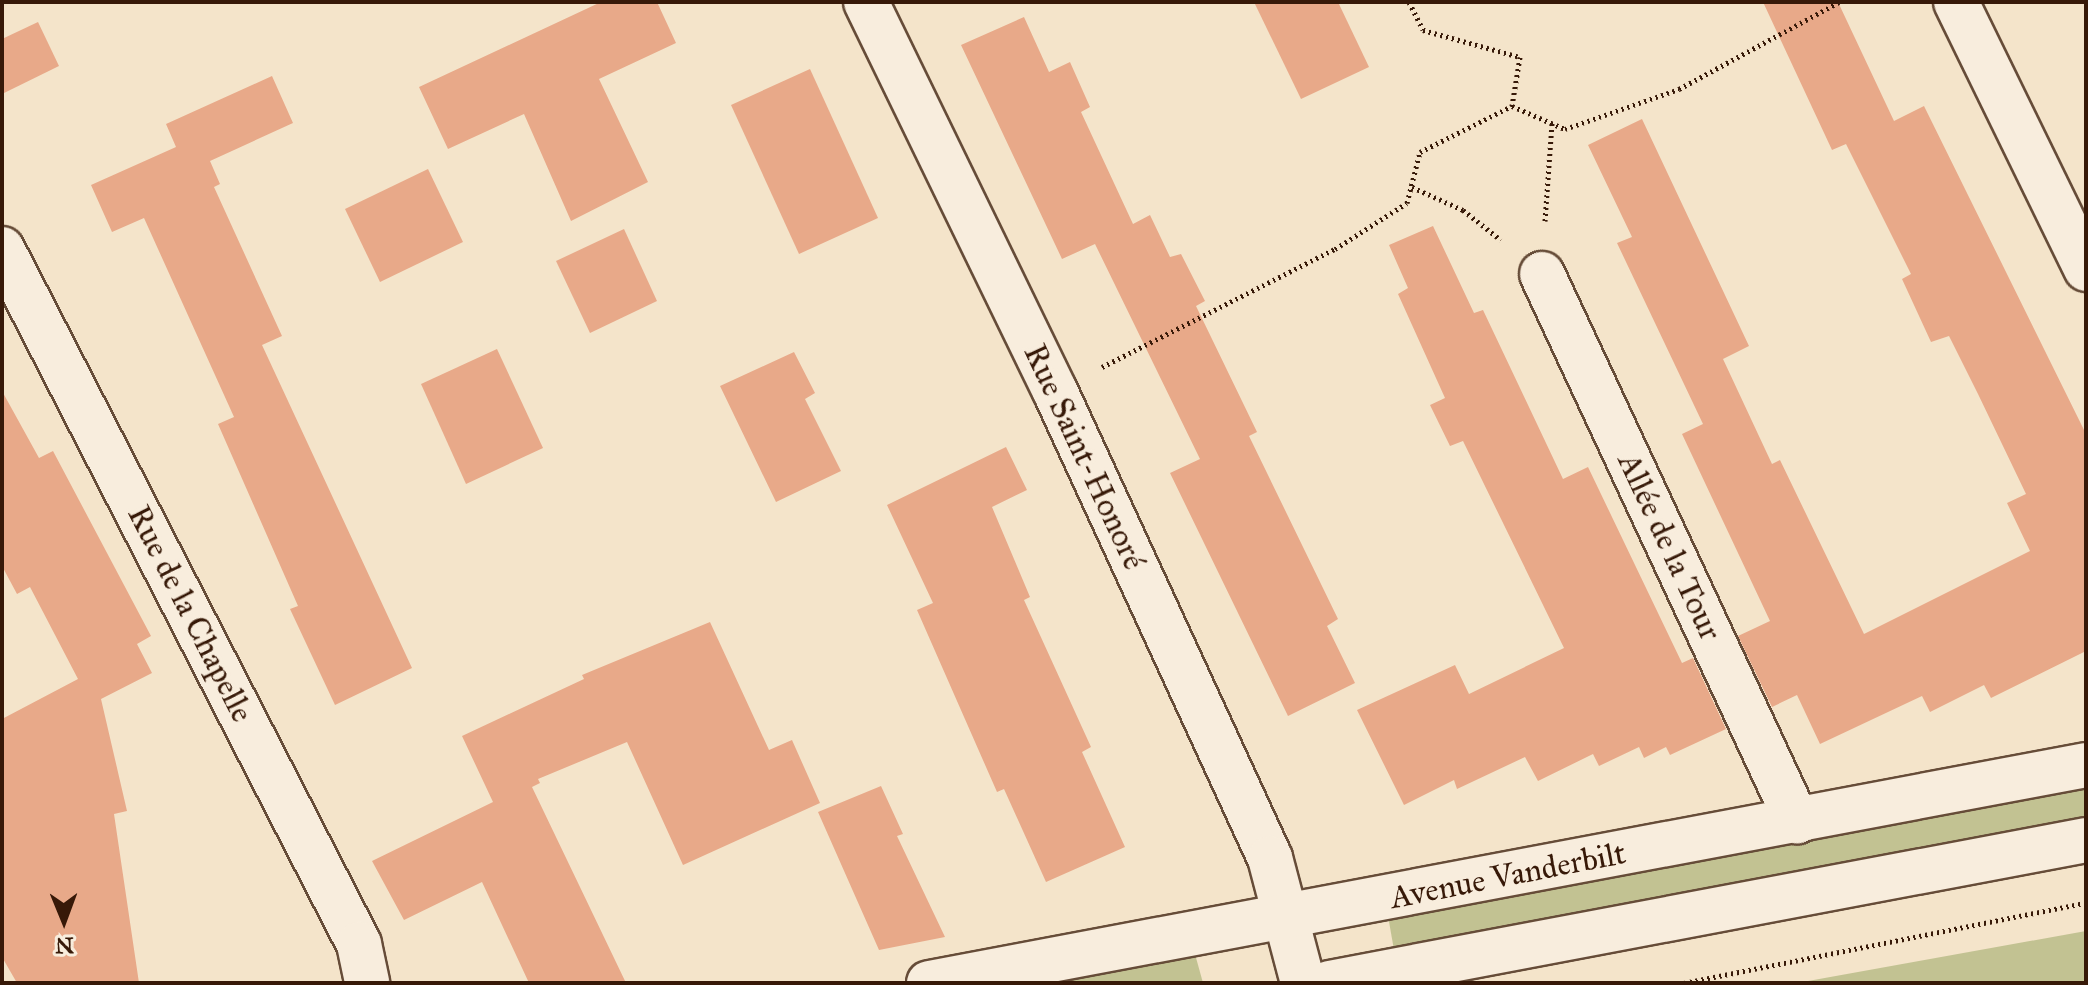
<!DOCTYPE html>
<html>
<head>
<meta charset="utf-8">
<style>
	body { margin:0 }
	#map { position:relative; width:2088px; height:985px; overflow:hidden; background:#f4e4ca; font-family:"IM FELL Great Primer",serif }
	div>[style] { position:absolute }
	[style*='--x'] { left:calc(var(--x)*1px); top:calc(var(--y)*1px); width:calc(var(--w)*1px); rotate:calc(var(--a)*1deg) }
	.green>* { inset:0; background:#c2c292 }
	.building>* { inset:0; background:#e8a989 }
	.path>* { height:5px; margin-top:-2.5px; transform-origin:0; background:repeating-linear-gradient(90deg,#371908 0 2px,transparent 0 6px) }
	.roads { filter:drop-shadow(2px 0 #664c38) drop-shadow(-2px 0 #664c38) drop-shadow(0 2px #664c38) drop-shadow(0 -2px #664c38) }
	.minor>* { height:44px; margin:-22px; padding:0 22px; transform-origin:22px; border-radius:22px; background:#f8eddd }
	span { translate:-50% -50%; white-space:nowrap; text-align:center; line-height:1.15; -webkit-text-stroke:7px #f8eddd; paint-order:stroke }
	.street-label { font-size:32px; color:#371908 }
	.frame { position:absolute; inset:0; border:4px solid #371908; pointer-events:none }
	.north { position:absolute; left:24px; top:881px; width:80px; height:80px; -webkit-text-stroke:6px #f8eddd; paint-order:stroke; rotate:179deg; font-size:22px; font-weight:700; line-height:32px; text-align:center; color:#371908 }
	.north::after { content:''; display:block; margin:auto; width:28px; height:36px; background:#371908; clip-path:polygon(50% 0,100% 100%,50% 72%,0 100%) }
</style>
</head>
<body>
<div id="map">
	<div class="green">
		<i style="clip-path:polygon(2086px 787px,2086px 821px,1394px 950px,1388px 916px)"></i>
		<i style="clip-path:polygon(2086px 931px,2086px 983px,1797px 983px)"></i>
		<i style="clip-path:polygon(1195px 954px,1203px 983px,1038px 983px)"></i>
	</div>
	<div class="building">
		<i style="clip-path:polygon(601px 2px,657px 2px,676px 43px,599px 79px,648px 182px,571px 221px,524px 114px,448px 149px,419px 87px)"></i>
		<i style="clip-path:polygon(1254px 2px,1338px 2px,1369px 67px,1301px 99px)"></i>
		<i style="clip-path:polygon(1763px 2px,1838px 2px,1894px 121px,1924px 106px,2086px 434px,2086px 651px,1991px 698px,1984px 685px,1930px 712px,1922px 696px,1820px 744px,1797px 695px,1772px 707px,1738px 636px,1770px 621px,1682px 434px,1703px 424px,1617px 243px,1632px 237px,1588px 145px,1642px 119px,1749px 346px,1723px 359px,1772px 464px,1780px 460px,1864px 634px,2030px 551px,2007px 503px,2026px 494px,1978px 394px,1949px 336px,1931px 342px,1902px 279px,1911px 274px,1846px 144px,1832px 150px)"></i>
		<i style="clip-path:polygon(1024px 17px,1049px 72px,1070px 62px,1090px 107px,1081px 112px,1133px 224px,1150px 215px,1170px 257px,1181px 254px,1205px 301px,1196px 306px,1257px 432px,1249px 436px,1338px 619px,1327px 626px,1355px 683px,1288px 716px,1170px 473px,1200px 459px,1095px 244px,1062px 259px,961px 45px)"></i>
		<i style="clip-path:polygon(38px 22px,59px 66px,2px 94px,2px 39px)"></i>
		<i style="clip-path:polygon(810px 69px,878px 218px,799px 254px,731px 105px)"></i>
		<i style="clip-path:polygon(272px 76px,293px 123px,210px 161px,220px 184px,214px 187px,282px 336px,262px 345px,412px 668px,335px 705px,290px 609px,298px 606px,218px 424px,234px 417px,144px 218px,112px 232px,91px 185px,176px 147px,166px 124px)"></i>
		<i style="clip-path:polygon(428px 169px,463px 242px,380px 282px,345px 209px)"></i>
		<i style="clip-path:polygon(1433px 226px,1474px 313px,1483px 310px,1563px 479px,1588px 467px,1682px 663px,1693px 658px,1726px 729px,1670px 755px,1666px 747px,1644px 758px,1639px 747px,1599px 766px,1593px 754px,1538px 781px,1525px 757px,1457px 789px,1454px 780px,1404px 805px,1357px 710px,1455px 665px,1469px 694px,1564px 648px,1463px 441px,1450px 446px,1430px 405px,1445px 398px,1398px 294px,1408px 288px,1389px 245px)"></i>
		<i style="clip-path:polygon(624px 229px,657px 301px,590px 333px,556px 261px)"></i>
		<i style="clip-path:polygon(497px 349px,543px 448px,466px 484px,421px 384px)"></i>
		<i style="clip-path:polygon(794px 352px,815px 393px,805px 399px,841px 471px,776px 502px,720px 386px)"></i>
		<i style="clip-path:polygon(2px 391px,39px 458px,53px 451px,151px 636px,137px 644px,152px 673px,101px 699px,127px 811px,114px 814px,139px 983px,17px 983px,2px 957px,2px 719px,78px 679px,30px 587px,17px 594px,2px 566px)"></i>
		<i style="clip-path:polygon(1006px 447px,1027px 490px,992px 507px,1030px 597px,1024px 600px,1091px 747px,1082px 752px,1125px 847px,1046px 882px,1004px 789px,997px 792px,917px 610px,933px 603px,887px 505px)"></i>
		<i style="clip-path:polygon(710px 622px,769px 750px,792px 740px,820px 803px,683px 865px,627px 742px,538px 779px,540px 783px,532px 787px,626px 983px,529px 983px,482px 882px,404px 920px,372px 861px,493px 802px,462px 736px,584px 679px,582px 675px)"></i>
		<i style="clip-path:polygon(881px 786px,903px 834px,897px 836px,945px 937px,879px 950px,818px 812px)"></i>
	</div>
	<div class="path">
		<i style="--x:1409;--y:2;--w:31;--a:63"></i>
		<i style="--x:1423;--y:30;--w:101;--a:15.6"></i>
		<i style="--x:1520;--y:57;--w:50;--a:99.3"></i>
		<i style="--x:1412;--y:187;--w:56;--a:24.3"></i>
		<i style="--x:1463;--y:210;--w:48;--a:38.3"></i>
		<i style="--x:1545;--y:221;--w:98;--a:-85.9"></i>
		<i style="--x:1102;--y:367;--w:261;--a:-26.9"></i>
		<i style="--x:1335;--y:249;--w:85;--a:-32.6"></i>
		<i style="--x:1407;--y:203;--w:53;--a:-75.7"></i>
		<i style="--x:1420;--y:152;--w:103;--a:-26.6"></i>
		<i style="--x:1512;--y:106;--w:58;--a:23.5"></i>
		<i style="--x:1565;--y:129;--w:121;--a:-19.3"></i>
		<i style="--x:1679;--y:89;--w:182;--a:-28.5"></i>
		<i style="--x:1684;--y:983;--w:410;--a:-11.3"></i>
	</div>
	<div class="roads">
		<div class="minor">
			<i style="--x:866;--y:2;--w:432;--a:64.1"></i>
			<i style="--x:1055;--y:391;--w:514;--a:65.28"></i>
			<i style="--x:1270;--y:858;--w:129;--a:75.2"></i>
			<i style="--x:1956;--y:2;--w:297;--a:64"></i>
			<i style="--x:2;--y:249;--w:781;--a:62.81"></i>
			<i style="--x:359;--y:944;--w:40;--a:78"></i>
			<i style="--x:1542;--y:274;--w:604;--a:65.01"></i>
			<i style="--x:929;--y:983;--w:1177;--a:-10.67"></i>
			<i style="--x:1329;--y:983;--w:770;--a:-10.7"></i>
		</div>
	</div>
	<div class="street-label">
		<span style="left:1084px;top:457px;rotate:65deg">Rue Saint-Honoré</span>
		<span style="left:1669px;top:547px;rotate:65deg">Allée de la Tour</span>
		<span style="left:190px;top:614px;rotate:63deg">Rue de la Chapelle</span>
		<span style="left:1508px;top:876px;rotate:-11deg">Avenue Vanderbilt</span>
	</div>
	<div class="frame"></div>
	<div class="north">N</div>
</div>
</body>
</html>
